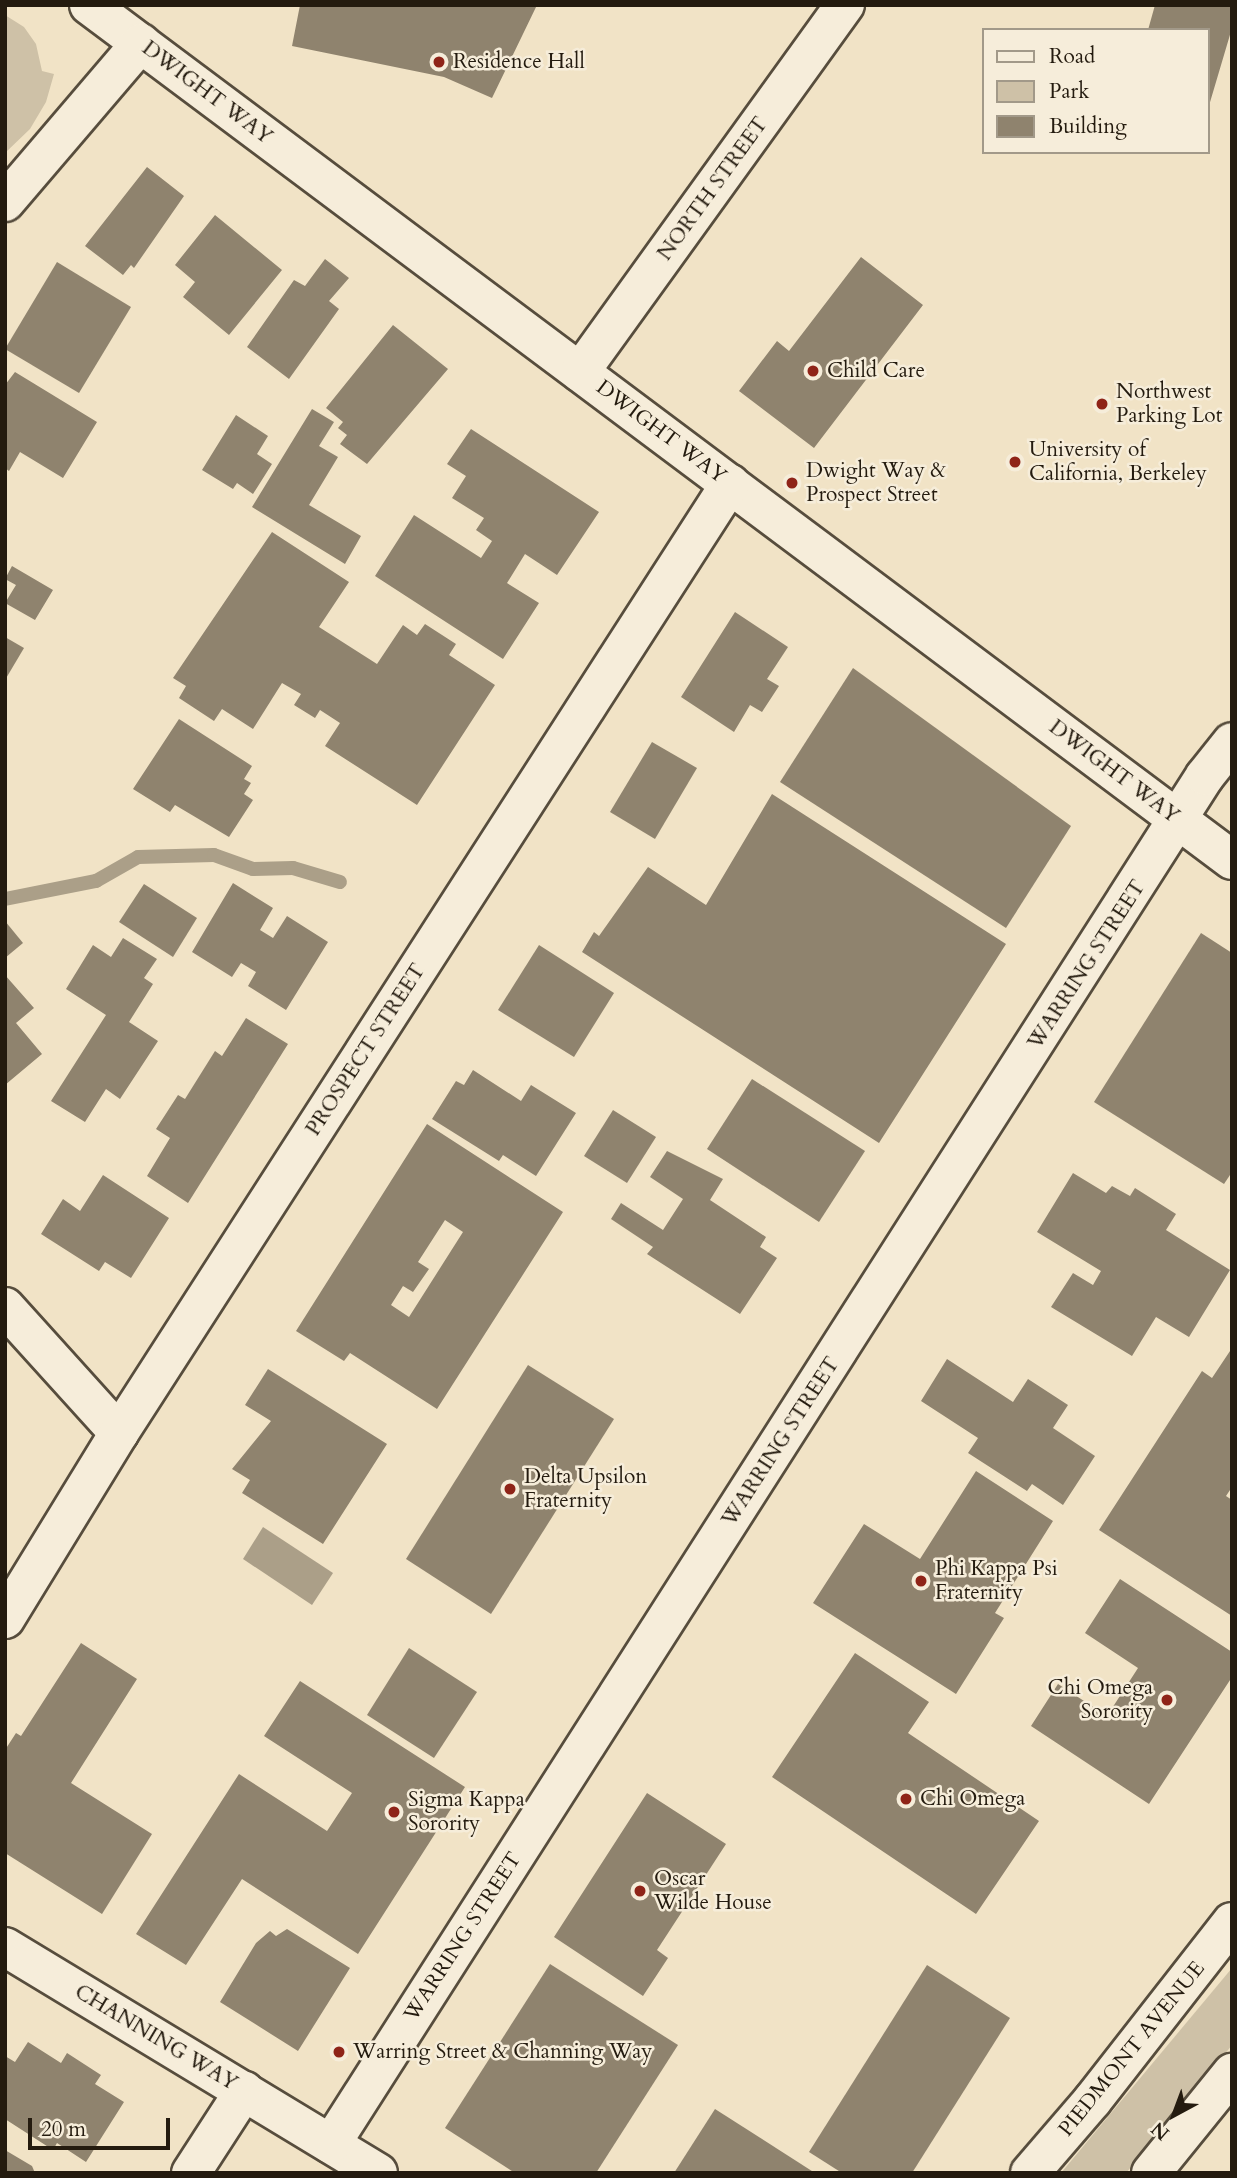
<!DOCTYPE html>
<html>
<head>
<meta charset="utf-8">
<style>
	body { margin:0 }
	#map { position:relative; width:1237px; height:2178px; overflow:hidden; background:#f1e3c6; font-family:Cardo,serif }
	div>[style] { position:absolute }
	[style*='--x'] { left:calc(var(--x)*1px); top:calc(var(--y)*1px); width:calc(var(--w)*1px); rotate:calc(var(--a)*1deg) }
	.green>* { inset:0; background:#cec1a7 }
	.water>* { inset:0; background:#ab9f88 }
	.stream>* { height:14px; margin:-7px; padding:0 7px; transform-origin:7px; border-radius:7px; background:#ab9f88 }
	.building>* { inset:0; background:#8f836e }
	.roads { filter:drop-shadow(2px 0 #574d3d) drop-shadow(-2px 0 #574d3d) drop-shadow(0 2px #574d3d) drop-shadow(0 -2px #574d3d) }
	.street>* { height:38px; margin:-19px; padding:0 19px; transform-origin:19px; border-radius:19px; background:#f6edda }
	.secondary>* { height:38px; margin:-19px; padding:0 19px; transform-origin:19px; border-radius:19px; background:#f6edda }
	.dots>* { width:19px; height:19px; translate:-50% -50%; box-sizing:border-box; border:4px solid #f6edda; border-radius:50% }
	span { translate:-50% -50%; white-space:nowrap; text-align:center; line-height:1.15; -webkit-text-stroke:5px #f6edda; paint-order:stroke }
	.poi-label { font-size:21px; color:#241b0f }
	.left { translate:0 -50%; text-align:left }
	.right { translate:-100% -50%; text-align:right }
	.street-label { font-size:21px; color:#241b0f }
	.frame { position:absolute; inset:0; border:7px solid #241b0f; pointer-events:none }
	.legend { position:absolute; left:982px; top:28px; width:228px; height:126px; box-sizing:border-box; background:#f6edda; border:2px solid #a29989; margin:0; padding:9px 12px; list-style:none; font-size:21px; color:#241b0f }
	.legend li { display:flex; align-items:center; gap:14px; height:35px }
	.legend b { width:35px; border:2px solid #a29989 }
	.north { position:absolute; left:1139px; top:2080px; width:70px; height:70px; -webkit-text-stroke:5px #f6edda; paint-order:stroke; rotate:221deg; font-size:19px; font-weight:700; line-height:28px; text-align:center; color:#241b0f }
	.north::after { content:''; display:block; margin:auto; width:24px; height:32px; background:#241b0f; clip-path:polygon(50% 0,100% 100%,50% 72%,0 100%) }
	.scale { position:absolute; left:28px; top:2118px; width:142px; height:32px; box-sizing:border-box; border:4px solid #241b0f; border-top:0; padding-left:9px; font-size:21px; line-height:24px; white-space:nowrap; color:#241b0f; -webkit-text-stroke:5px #f6edda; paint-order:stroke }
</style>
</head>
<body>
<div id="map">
	<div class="green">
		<i style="clip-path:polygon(5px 15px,24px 27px,36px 44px,42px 71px,54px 74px,46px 102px,30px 129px,5px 153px)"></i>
		<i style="clip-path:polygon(1232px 1968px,1232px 2045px,1197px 2089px,1126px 2173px,1061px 2173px)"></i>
	</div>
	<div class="water">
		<i style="clip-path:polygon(263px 1527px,333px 1573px,312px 1605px,243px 1559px)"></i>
	</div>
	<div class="stream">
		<i style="--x:5;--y:899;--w:93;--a:-11.2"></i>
		<i style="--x:96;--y:881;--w:48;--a:-29.7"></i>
		<i style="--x:138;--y:857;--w:76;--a:-1.5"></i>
		<i style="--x:214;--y:855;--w:41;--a:19.7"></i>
		<i style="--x:253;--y:869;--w:40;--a:-1.4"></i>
		<i style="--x:293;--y:868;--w:49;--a:16.6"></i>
	</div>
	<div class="building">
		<i style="clip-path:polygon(300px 5px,537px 5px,492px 98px,444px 77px,292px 46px)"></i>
		<i style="clip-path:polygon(1155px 5px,1232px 5px,1232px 28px,1208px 109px,1207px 30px,1148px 30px)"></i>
		<i style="clip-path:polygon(147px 167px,184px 196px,134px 268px,131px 265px,123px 275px,85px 246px)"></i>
		<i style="clip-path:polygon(215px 215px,282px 270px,229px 335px,183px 297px,195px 282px,175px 265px)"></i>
		<i style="clip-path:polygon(861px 257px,923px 305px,814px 448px,739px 391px,777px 341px,789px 351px)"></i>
		<i style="clip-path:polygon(325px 259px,349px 278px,329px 301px,339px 309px,289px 379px,247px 347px,294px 280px,305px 286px)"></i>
		<i style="clip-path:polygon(57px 262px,131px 307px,79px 393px,5px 349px)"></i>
		<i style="clip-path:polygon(393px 325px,448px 369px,367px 464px,340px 444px,347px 435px,338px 428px,343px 422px,326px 408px)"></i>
		<i style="clip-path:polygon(15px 372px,97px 422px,63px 478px,20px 452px,9px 471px,5px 468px,5px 385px)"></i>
		<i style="clip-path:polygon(312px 409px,334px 422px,319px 446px,338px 457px,309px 505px,361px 536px,345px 564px,252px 507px)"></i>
		<i style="clip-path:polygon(236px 415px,268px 436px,257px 454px,272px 464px,253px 494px,237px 483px,233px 489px,202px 470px)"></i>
		<i style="clip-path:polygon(471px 429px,599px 512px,557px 575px,525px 554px,507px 583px,539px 603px,503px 659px,375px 576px,414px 515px,481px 558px,492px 541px,476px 530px,484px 518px,452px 498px,466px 476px,447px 464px)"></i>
		<i style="clip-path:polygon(272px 532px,349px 582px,319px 627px,377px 664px,403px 625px,417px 635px,425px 624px,456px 644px,449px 655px,495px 685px,417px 805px,325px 746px,340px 723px,320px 710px,315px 718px,294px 705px,301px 694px,282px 683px,253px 729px,222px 709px,214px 721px,179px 698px,186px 686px,173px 678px)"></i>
		<i style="clip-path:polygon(12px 566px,53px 590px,35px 620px,5px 603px,16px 585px,5px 579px)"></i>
		<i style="clip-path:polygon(735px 612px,788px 647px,767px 679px,779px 686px,762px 712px,750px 705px,734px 732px,681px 697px)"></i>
		<i style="clip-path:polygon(5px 637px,24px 648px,5px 680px)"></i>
		<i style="clip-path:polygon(853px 668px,1071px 826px,1006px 928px,780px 782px)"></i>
		<i style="clip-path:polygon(179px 719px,252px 766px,244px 779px,251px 783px,244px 794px,253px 800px,229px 837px,175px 805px,170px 812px,133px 789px)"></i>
		<i style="clip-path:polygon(652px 742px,697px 768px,655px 839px,610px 812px)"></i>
		<i style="clip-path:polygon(772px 794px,1006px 944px,879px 1143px,582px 952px,594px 932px,599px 936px,648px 867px,706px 905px)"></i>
		<i style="clip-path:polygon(233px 883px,273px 908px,260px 930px,273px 938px,287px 916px,328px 942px,286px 1010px,248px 986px,256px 972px,241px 963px,232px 977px,192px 952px)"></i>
		<i style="clip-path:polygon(144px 884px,197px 918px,173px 957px,119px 922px)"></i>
		<i style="clip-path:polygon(5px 921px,23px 943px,5px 958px)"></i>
		<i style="clip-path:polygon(1201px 933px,1232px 953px,1232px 1172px,1224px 1184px,1094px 1102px)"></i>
		<i style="clip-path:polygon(123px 938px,157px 959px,144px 978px,153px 984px,129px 1022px,158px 1041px,120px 1099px,106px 1089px,85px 1122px,51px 1101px,106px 1015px,66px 989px,93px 945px,111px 957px)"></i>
		<i style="clip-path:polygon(539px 945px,614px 993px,574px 1057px,498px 1010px)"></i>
		<i style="clip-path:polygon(5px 975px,34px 1008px,16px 1023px,42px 1054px,5px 1085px)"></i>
		<i style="clip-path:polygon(246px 1018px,288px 1044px,188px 1203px,147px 1176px,170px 1138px,156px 1129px,178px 1095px,185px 1099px,215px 1051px,222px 1056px)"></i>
		<i style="clip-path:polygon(473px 1070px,521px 1101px,531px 1085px,576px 1113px,536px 1176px,503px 1155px,499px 1161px,432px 1119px,456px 1081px,464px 1085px)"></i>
		<i style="clip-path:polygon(752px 1079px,865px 1151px,819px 1222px,707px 1149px)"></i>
		<i style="clip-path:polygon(613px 1110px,656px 1137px,627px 1183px,584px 1156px)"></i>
		<i style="clip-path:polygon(evenodd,427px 1124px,563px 1212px,437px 1409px,350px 1353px,344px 1361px,296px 1331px,427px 1124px,445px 1220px,463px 1232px,409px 1317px,391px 1305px,403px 1286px,413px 1292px,429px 1269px,418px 1262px,445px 1220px)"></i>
		<i style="clip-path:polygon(667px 1151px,723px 1179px,710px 1200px,766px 1237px,760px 1247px,777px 1258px,740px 1314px,647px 1254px,653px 1247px,611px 1219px,621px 1203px,663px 1230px,683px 1199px,650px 1177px)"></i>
		<i style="clip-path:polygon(1073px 1173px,1106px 1193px,1112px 1186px,1130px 1196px,1135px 1188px,1176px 1214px,1166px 1230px,1230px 1270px,1189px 1337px,1156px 1317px,1132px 1356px,1051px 1307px,1073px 1273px,1093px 1285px,1101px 1271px,1037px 1232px)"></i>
		<i style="clip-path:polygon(103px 1175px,169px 1218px,131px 1278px,105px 1262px,99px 1271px,41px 1234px,63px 1199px,80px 1211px)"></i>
		<i style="clip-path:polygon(1232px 1348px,1232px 1487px,1226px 1496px,1232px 1500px,1232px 1616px,1099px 1530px,1202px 1371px,1212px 1378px)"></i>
		<i style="clip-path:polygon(947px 1359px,1013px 1402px,1028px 1379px,1068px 1405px,1053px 1428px,1095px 1456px,1063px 1505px,1032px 1484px,1027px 1491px,968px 1453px,978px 1438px,921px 1401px)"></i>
		<i style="clip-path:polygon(528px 1365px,614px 1419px,491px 1614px,406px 1559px)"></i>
		<i style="clip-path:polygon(268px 1369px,387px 1444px,323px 1544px,242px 1493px,250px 1480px,232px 1469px,271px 1421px,245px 1405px)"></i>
		<i style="clip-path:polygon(976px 1471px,1053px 1521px,995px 1613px,1004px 1618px,956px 1694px,813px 1603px,864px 1524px,920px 1559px)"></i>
		<i style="clip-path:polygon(1120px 1579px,1232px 1652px,1232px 1677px,1149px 1804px,1031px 1726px,1058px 1684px,1107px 1716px,1138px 1668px,1085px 1633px)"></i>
		<i style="clip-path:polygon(81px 1643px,137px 1679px,71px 1783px,152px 1834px,102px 1914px,5px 1853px,5px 1750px,16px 1733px,21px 1736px)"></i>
		<i style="clip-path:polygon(409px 1648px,477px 1692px,434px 1758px,367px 1715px)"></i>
		<i style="clip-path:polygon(855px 1653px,929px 1702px,908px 1733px,1039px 1821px,976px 1914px,772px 1777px)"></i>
		<i style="clip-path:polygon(300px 1681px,465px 1787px,358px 1954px,242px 1879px,186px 1965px,136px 1934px,239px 1774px,327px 1831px,352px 1793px,264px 1736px)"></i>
		<i style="clip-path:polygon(647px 1793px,726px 1844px,657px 1950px,668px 1958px,643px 1996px,554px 1937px)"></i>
		<i style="clip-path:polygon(287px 1929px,350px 1968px,298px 2051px,220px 2002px,256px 1943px,270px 1931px,276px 1936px)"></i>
		<i style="clip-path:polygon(550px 1964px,678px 2045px,596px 2173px,515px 2173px,445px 2128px)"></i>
		<i style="clip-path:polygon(927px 1965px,1010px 2018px,912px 2173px,842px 2173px,809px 2152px)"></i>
		<i style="clip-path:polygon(28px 2042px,61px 2063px,67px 2053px,101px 2075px,95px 2084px,124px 2102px,86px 2162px,57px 2143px,53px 2150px,5px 2119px,5px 2056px,15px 2062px)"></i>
		<i style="clip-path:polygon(715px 2109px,815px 2173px,674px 2173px)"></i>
		<i style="clip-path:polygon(5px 2150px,32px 2166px,35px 2173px,5px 2173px)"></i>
	</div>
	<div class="roads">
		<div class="street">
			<i style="--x:89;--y:5;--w:1427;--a:36.8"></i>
			<i style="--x:5;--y:202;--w:209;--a:-49.5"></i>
			<i style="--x:580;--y:372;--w:453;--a:-54.2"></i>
			<i style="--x:5;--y:1307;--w:170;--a:47.9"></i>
			<i style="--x:5;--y:1947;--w:436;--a:31.2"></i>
			<i style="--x:331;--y:2144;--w:1623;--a:-57.43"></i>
			<i style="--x:1205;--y:776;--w:43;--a:-51.5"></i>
			<i style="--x:191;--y:2173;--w:98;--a:-57.1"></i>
		</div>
		<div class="secondary">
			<i style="--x:5;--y:1619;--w:218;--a:-58.5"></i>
			<i style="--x:119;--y:1433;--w:1129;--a:-57.23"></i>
			<i style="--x:1030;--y:2173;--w:95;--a:-49.3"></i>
			<i style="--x:1092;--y:2101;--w:227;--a:-52"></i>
			<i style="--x:1151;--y:2173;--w:129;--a:-51"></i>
		</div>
	</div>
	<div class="dots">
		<i style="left:439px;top:62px;background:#8f2418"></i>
		<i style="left:813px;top:371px;background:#8f2418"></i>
		<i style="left:1102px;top:404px;background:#8f2418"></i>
		<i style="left:1015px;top:462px;background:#8f2418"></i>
		<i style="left:792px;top:483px;background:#8f2418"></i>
		<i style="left:510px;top:1489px;background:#8f2418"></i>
		<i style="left:921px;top:1581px;background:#8f2418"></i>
		<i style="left:1167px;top:1700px;background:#8f2418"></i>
		<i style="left:906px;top:1799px;background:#8f2418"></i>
		<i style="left:394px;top:1812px;background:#8f2418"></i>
		<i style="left:640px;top:1891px;background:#8f2418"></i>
		<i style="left:339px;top:2052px;background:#8f2418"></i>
	</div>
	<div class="poi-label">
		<span class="left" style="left:453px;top:62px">Residence Hall</span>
		<span class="left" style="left:827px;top:371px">Child Care</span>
		<span class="left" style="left:1116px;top:404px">Northwest<br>Parking Lot</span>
		<span class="left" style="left:1029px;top:462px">University of<br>California, Berkeley</span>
		<span class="left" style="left:806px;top:483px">Dwight Way &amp;<br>Prospect Street</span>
		<span class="left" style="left:524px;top:1489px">Delta Upsilon<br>Fraternity</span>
		<span class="left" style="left:935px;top:1581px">Phi Kappa Psi<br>Fraternity</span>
		<span class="right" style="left:1153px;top:1700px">Chi Omega<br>Sorority</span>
		<span class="left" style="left:920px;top:1799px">Chi Omega</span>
		<span class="left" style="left:408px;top:1812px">Sigma Kappa<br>Sorority</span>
		<span class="left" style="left:654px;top:1891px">Oscar<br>Wilde House</span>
		<span class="left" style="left:353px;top:2052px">Warring Street &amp; Channing Way</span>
	</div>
	<div class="street-label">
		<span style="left:207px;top:93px;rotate:37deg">DWIGHT WAY</span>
		<span style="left:713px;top:189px;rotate:-54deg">NORTH STREET</span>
		<span style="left:661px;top:432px;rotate:37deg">DWIGHT WAY</span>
		<span style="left:1114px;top:772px;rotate:37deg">DWIGHT WAY</span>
		<span style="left:1087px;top:965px;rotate:-57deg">WARRING STREET</span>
		<span style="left:366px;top:1050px;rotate:-57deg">PROSPECT STREET</span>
		<span style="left:781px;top:1442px;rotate:-57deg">WARRING STREET</span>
		<span style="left:463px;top:1937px;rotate:-57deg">WARRING STREET</span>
		<span style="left:156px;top:2038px;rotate:31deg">CHANNING WAY</span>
		<span style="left:1132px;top:2049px;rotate:-51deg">PIEDMONT AVENUE</span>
	</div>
	<div class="frame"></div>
	<ul class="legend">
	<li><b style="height:9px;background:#f6edda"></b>Road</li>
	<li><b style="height:19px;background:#cec1a7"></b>Park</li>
	<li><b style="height:19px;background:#8f836e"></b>Building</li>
	</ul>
	<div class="north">N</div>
	<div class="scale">20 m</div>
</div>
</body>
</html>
